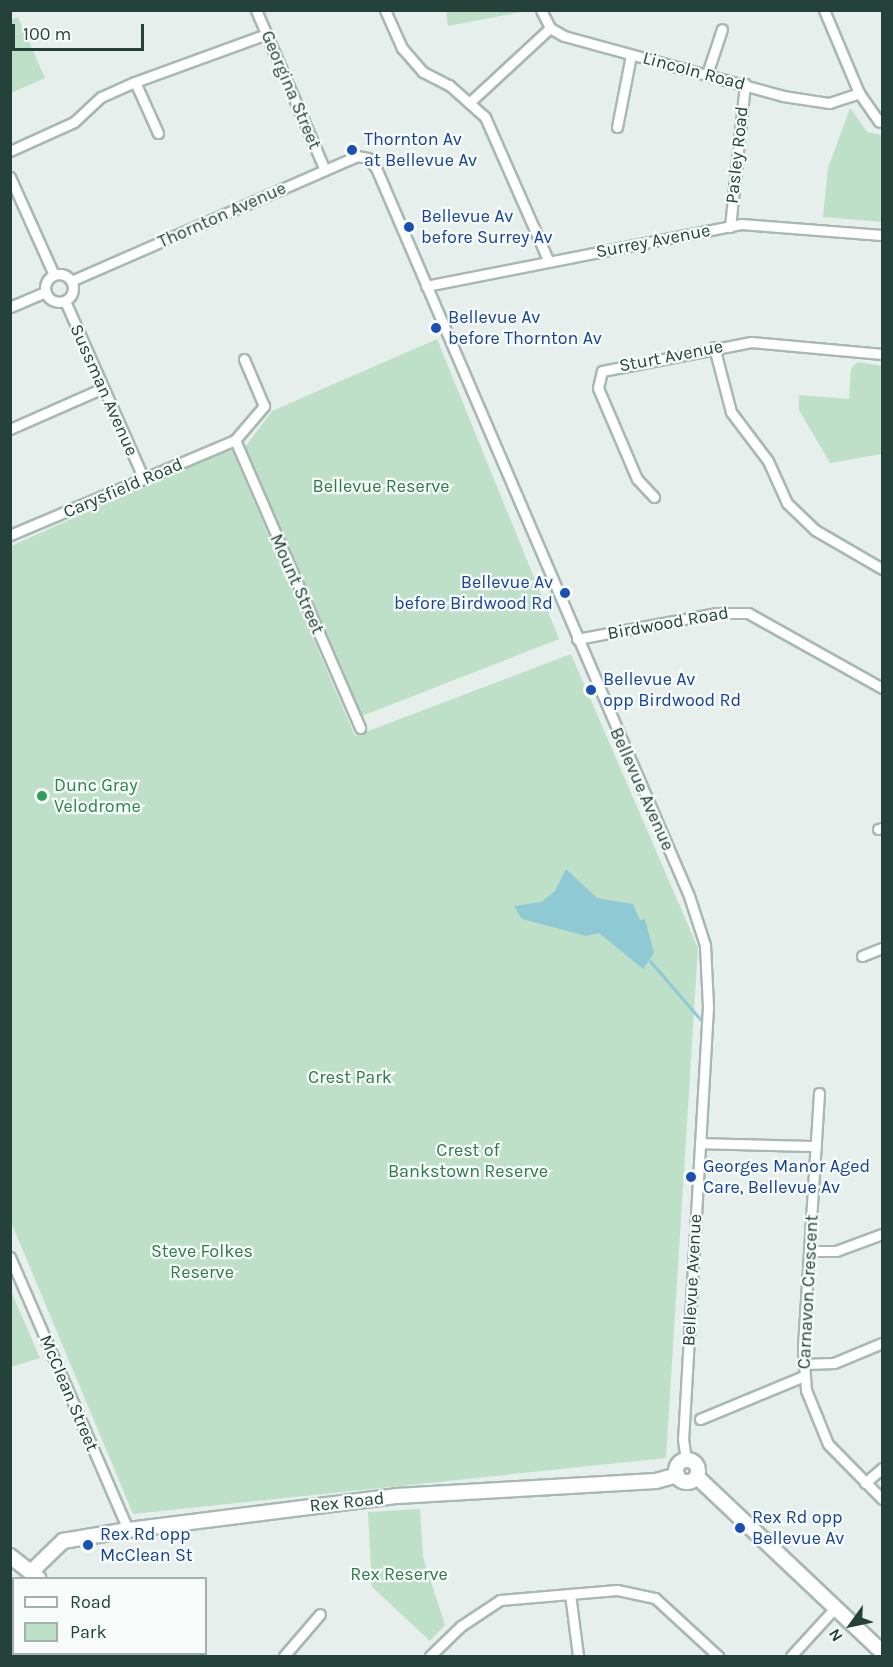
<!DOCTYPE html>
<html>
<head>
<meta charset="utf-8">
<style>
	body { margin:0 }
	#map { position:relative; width:893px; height:1667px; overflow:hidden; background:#e6efeb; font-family:Karla,sans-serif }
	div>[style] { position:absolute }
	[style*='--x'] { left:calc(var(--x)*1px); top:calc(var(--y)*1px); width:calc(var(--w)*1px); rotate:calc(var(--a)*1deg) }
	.green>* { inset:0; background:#bfe0c8 }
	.water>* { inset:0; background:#8ec9d4 }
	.stream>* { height:3px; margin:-1.5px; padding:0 1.5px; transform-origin:1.5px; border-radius:1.5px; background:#8ec9d4 }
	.roads { filter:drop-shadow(2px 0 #a8b8b2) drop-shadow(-2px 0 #a8b8b2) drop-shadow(0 2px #a8b8b2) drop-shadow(0 -2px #a8b8b2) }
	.street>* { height:9px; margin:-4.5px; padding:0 4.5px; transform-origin:4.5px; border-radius:4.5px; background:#fff }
	.street>.ring { margin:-4.5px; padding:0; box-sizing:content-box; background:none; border:9px solid #fff; border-radius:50% }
	.secondary>* { height:14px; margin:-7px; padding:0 7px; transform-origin:7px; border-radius:7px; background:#fff }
	.secondary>.ring { margin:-7px; padding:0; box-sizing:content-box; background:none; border:14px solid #fff; border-radius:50% }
	.dots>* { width:16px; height:16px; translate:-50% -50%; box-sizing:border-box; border:3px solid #f7fbf9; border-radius:50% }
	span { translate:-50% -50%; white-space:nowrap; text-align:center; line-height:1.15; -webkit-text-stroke:4.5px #f7fbf9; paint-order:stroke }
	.street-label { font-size:18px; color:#24423a }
	.transit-label { font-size:18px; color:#164399 }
	.left { translate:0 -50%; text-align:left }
	.right { translate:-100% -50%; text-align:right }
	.park-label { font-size:18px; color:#2d7a4b }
	.leisure-label { font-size:18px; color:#27864d }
	.frame { position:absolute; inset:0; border:12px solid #24423a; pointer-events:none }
	.legend { position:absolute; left:12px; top:1577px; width:195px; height:78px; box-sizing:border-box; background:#f7fbf9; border:2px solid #a3b1ad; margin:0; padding:8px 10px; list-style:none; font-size:18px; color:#24423a }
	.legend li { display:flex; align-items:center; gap:12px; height:30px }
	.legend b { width:30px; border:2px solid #a3b1ad }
	.north { position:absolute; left:821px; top:1595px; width:60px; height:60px; -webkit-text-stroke:4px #f7fbf9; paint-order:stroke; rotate:237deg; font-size:16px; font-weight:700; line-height:24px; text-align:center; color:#24423a }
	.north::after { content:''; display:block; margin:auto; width:21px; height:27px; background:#24423a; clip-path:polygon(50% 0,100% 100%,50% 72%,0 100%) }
	.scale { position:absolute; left:12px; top:24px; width:132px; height:27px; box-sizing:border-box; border:3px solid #24423a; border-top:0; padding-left:8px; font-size:18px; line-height:21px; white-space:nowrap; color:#24423a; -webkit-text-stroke:4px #f7fbf9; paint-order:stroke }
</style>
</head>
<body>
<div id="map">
	<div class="green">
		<i style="clip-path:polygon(527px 11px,448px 26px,446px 11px,527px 10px)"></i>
		<i style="clip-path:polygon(18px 17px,45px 78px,11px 93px,11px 20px)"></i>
		<i style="clip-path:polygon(850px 108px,867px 132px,882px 135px,882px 222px,823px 217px,828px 168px)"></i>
		<i style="clip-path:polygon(437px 339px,559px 639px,362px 716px,245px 447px,272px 411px)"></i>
		<i style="clip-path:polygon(858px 362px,882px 366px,882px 454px,830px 463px,799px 410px,799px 395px,849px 399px,851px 368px)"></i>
		<i style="clip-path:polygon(231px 448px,355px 736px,571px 654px,698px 948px,666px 1458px,133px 1514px,11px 1222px,11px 546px)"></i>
		<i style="clip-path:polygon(11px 1291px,40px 1358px,11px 1367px,10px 1367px)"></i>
		<i style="clip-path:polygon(420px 1509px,423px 1557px,445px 1625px,430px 1641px,372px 1587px,368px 1512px)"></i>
	</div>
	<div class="water">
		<i style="clip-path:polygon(566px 869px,597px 898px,633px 904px,640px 920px,645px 919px,654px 953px,643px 969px,599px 933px,586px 936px,522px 919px,514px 906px,541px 902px,555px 891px)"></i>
	</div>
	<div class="stream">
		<i style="--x:650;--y:961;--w:77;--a:49.2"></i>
	</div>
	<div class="roads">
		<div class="street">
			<i style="--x:256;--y:10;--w:174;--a:66.7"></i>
			<i style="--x:385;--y:10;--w:42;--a:65.9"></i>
			<i style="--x:402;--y:48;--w:32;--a:49"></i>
			<i style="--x:423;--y:72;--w:29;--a:27"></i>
			<i style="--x:449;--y:85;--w:48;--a:41.6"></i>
			<i style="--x:485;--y:117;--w:156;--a:66.2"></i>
			<i style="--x:541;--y:10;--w:20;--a:63"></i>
			<i style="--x:550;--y:28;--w:16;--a:30"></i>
			<i style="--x:564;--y:36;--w:227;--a:15.3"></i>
			<i style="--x:783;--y:96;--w:47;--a:8.7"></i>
			<i style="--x:829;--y:103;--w:32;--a:-18"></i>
			<i style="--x:824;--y:10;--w:90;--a:67.1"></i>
			<i style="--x:859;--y:93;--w:35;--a:55"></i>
			<i style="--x:708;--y:71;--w:44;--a:-71.6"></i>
			<i style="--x:135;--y:82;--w:56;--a:65.7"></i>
			<i style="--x:470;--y:102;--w:109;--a:-42.8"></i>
			<i style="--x:617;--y:127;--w:73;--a:-79"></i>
			<i style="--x:10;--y:151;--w:70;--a:-24.4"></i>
			<i style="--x:74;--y:122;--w:37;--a:-43"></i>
			<i style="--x:101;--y:97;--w:37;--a:-24"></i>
			<i style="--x:135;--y:82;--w:140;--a:-20"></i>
			<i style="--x:10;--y:177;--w:107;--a:65.8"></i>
			<i style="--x:730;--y:227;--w:144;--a:-84"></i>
			<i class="ring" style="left:45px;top:274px;width:19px;height:19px"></i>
			<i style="--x:71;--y:281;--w:312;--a:-23.6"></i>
			<i style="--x:357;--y:156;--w:11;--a:10"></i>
			<i style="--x:368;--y:158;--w:13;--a:51"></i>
			<i style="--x:376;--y:168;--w:792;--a:66.73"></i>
			<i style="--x:689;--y:896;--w:52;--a:71.9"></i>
			<i style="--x:705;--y:945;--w:62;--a:87.2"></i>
			<i style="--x:708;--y:1007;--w:433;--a:93.3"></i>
			<i style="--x:683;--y:1439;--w:21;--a:82"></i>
			<i style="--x:426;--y:286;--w:321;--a:-11.1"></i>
			<i style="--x:741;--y:224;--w:141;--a:4.5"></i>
			<i style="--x:65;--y:301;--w:195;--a:66.1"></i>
			<i style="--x:10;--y:307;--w:39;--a:-23"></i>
			<i style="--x:714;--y:347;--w:67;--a:75.3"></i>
			<i style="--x:731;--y:412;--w:61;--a:52.9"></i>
			<i style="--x:768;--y:461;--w:46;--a:65.7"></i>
			<i style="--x:787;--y:503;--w:39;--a:44"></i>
			<i style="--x:815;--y:530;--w:78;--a:30.2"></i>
			<i style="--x:10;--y:429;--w:102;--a:-23.8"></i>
			<i style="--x:235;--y:440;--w:314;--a:66.5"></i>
			<i style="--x:235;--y:440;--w:45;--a:-49.5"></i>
			<i style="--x:264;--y:406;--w:51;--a:-113.1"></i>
			<i style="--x:654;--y:497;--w:25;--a:-133"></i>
			<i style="--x:637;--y:479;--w:99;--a:-113.2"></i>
			<i style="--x:598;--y:388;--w:17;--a:-77"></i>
			<i style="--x:602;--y:371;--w:152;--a:-11"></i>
			<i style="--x:751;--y:342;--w:132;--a:5.2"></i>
			<i style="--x:10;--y:535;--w:244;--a:-22.9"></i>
			<i style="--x:577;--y:639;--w:141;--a:-10.6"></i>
			<i style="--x:716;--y:613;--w:32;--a:0"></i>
			<i style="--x:748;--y:613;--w:154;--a:29.2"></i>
			<i style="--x:878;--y:829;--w:4;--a:-14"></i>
			<i style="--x:862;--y:956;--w:22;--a:-22"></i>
			<i style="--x:819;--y:1093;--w:256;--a:93.6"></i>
			<i style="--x:803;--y:1349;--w:41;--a:85.8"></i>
			<i style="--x:806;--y:1390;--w:58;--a:67.8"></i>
			<i style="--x:828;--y:1444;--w:77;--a:45.5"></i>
			<i style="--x:700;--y:1143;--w:116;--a:1.5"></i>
			<i style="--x:809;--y:1251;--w:27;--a:0"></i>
			<i style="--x:836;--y:1251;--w:49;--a:-20.3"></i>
			<i style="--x:10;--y:1257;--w:297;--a:66.6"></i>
			<i style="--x:803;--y:1364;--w:31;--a:-2"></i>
			<i style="--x:834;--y:1363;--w:52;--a:-22.6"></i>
			<i style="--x:700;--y:1419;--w:113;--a:-22.5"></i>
			<i style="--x:865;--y:1483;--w:23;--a:-41"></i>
			<i style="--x:570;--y:1594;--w:63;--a:82.6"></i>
			<i style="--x:132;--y:1656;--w:4;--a:-34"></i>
			<i style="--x:284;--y:1656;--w:55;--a:-49.4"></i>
			<i style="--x:430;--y:1656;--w:43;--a:-44.1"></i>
			<i style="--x:461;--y:1626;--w:47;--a:-33.7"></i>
			<i style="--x:500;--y:1600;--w:117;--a:-4.9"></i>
			<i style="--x:617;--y:1590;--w:39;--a:12"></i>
			<i style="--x:655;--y:1598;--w:86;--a:42.6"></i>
			<i style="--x:791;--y:1656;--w:65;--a:-47.5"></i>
		</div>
		<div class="secondary">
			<i class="ring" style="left:676px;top:1460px;width:8px;height:8px"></i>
			<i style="--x:697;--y:1477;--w:255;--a:43.4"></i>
			<i style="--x:10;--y:1556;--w:36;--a:38"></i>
			<i style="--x:31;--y:1572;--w:45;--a:-44.1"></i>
			<i style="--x:63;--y:1541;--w:66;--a:-9.6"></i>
			<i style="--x:128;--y:1530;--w:271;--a:-7.2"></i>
			<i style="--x:397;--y:1496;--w:259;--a:-3.3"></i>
			<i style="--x:656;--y:1481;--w:22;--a:-16"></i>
			<i style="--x:117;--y:1654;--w:4;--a:34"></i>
		</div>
	</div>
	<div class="dots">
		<i style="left:352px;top:150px;background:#1a4fb4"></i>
		<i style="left:409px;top:227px;background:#1a4fb4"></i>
		<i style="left:436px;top:328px;background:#1a4fb4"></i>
		<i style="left:565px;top:593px;background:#1a4fb4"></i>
		<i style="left:591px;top:690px;background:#1a4fb4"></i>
		<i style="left:42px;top:796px;background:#2e9e5b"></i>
		<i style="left:691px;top:1177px;background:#1a4fb4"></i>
		<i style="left:740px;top:1528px;background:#1a4fb4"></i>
		<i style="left:88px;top:1545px;background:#1a4fb4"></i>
	</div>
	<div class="street-label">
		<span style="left:694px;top:71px;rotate:15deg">Lincoln Road</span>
		<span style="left:291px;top:90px;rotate:67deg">Georgina Street</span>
		<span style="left:737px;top:155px;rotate:-84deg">Pasley Road</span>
		<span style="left:222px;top:215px;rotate:-24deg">Thornton Avenue</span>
		<span style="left:653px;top:241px;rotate:-11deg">Surrey Avenue</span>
		<span style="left:671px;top:356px;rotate:-11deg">Sturt Avenue</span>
		<span style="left:104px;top:390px;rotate:66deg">Sussman Avenue</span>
		<span style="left:123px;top:488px;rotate:-23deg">Carysfield Road</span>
		<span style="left:297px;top:584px;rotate:66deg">Mount Street</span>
		<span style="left:668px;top:623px;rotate:-10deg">Birdwood Road</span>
		<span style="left:642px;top:789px;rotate:66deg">Bellevue Avenue</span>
		<span style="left:692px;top:1280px;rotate:-87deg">Bellevue Avenue</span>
		<span style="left:808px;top:1292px;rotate:-87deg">Carnavon Crescent</span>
		<span style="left:69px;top:1393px;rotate:67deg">McClean Street</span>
		<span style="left:347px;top:1502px;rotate:-6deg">Rex Road</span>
	</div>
	<div class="transit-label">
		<span class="left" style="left:364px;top:150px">Thornton Av<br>at Bellevue Av</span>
		<span class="left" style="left:421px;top:227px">Bellevue Av<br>before Surrey Av</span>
		<span class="left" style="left:448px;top:328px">Bellevue Av<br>before Thornton Av</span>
		<span class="right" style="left:553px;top:593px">Bellevue Av<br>before Birdwood Rd</span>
		<span class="left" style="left:603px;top:690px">Bellevue Av<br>opp Birdwood Rd</span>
		<span class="left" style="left:703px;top:1177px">Georges Manor Aged<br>Care, Bellevue Av</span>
		<span class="left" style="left:752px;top:1528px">Rex Rd opp<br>Bellevue Av</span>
		<span class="left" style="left:100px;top:1545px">Rex Rd opp<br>McClean St</span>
	</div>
	<div class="park-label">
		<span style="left:381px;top:486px">Bellevue Reserve</span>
		<span style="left:350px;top:1077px">Crest Park</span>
		<span style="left:468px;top:1161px">Crest of<br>Bankstown Reserve</span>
		<span style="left:202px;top:1262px">Steve Folkes<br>Reserve</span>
		<span style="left:399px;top:1574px">Rex Reserve</span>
	</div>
	<div class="leisure-label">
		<span class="left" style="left:54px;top:796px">Dunc Gray<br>Velodrome</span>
	</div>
	<div class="frame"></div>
	<ul class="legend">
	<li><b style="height:8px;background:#fff"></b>Road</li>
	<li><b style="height:16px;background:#bfe0c8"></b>Park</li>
	</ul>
	<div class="north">N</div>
	<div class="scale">100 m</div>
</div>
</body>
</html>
